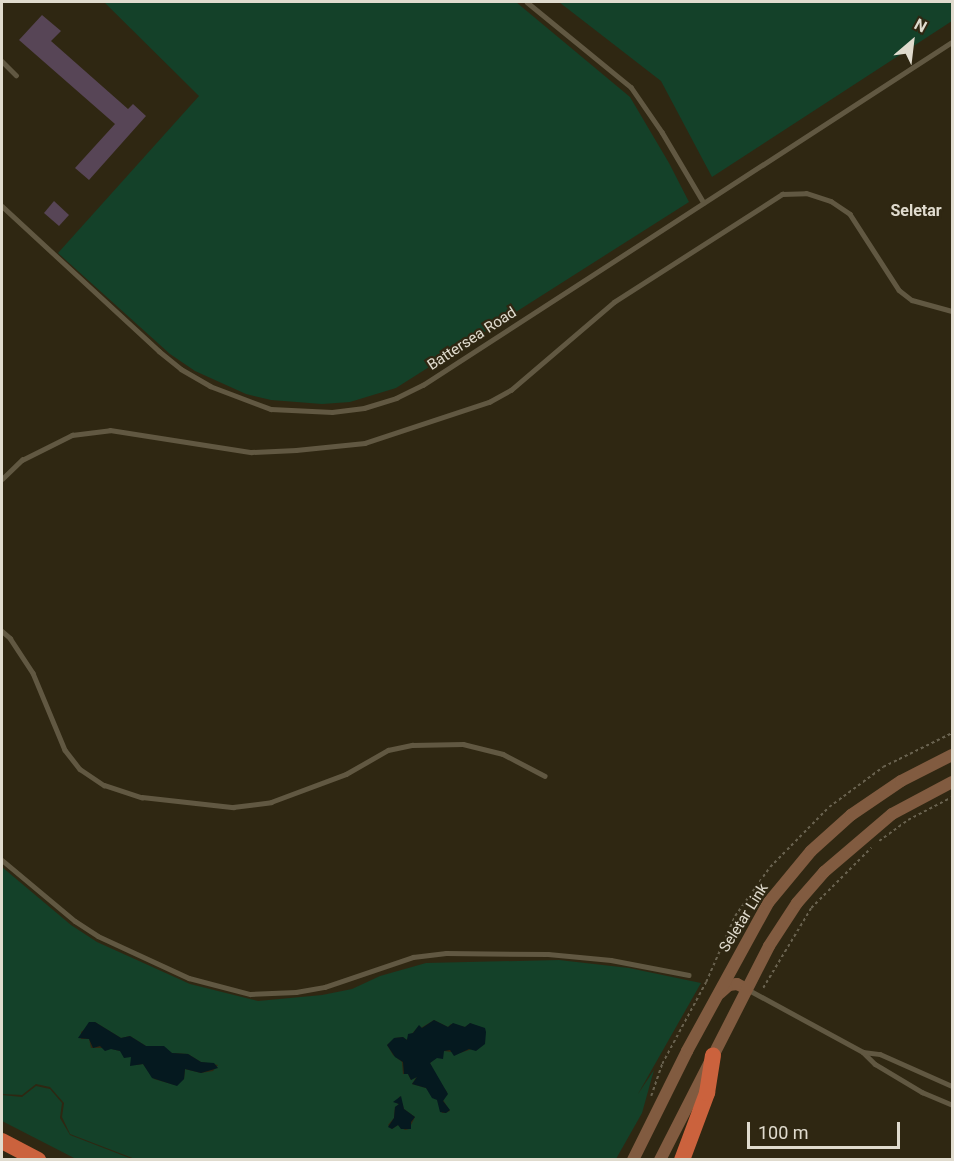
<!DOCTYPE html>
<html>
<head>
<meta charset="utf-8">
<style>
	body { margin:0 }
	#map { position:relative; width:954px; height:1161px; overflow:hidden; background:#2f2712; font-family:Roboto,sans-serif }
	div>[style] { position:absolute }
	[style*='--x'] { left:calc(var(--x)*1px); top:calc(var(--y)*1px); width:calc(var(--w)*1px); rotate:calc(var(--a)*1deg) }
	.green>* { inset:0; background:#144129 }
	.water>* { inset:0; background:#05191f }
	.building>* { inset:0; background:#574556 }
	.path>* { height:1.5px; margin-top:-0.75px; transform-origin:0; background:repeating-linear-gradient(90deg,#69624f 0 3px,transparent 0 6px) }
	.service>* { height:4.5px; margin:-2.25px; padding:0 2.25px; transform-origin:2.25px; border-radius:2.25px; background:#615842 }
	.secondary>* { height:12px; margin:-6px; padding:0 6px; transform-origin:6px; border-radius:6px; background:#815b40 }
	.motorway>* { height:16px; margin:-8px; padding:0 8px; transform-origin:8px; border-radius:8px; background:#cb623d }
	span { translate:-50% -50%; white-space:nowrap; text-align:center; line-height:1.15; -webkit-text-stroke:4.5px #2f2712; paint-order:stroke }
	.street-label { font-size:15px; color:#e0dbce }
	.neighbourhood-label { font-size:16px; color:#e0dbce; font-weight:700 }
	.frame { position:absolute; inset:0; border:3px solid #e0dbce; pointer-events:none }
	.north { position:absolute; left:882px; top:12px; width:60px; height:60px; -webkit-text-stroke:4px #2f2712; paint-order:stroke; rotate:28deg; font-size:16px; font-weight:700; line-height:24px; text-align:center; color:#e0dbce }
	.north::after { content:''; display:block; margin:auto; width:21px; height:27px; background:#e0dbce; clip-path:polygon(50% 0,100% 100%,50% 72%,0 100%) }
	.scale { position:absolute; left:747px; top:1122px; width:153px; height:27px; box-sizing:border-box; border:3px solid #e0dbce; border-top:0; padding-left:8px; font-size:18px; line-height:21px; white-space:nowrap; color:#e0dbce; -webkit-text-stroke:4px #2f2712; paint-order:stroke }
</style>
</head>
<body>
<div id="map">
	<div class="green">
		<i style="clip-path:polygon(104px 2px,516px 2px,630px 97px,669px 163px,689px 202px,396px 388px,350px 402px,322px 404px,271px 400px,246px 394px,195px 371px,170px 354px,58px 253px,199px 96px)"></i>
		<i style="clip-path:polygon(559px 2px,952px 2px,952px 21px,712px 177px,661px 81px)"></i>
		<i style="clip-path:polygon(evenodd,2px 867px,71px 925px,97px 942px,190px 984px,258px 1001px,322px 995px,352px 989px,380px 976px,426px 963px,559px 960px,629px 968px,701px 983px,638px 1094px,654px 1070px,642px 1113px,616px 1159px,135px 1159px,70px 1134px,62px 1117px,64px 1103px,50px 1087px,36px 1084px,22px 1095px,2px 1094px,2px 867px,434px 1020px,448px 1027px,451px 1024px,465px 1027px,471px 1023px,481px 1046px,460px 1053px,444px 1051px,430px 1063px,436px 1078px,447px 1092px,443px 1100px,450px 1111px,445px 1113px,442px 1113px,437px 1099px,426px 1088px,412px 1084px,417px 1076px,411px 1080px,408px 1074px,403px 1074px,402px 1062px,393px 1055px,387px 1045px,395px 1038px,403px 1037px,406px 1040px,419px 1026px,421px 1028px,434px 1020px,2px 867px,95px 1022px,121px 1038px,130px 1036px,146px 1046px,160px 1046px,172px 1053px,188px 1054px,201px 1062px,218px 1065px,213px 1071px,201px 1073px,185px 1069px,184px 1079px,175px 1085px,154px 1079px,143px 1064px,136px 1065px,131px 1061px,131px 1057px,127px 1057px,120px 1051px,108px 1048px,91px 1048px,89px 1039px,81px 1039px,81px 1032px,95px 1022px,2px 867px,400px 1096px,404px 1109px,415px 1117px,409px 1129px,405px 1130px,398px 1125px,392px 1129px,388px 1125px,394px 1118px,395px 1107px,399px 1105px,396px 1102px,400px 1096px)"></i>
		<i style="clip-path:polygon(36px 1086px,50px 1089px,62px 1103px,60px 1118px,70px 1135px,132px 1159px,76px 1159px,2px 1121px,2px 1095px,22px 1097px)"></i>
	</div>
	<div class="water">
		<i style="clip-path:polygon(434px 1020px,448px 1027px,453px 1023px,465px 1027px,470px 1023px,485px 1028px,486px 1032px,485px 1044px,476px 1051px,469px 1049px,454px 1056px,450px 1050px,444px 1051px,443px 1059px,437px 1058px,430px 1063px,448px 1094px,443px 1101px,450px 1110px,446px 1113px,440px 1112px,437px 1100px,432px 1098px,426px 1088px,412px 1084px,417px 1077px,411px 1080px,408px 1074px,404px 1074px,403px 1062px,395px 1057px,387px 1045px,394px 1038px,403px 1037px,407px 1040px,408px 1034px,413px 1033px,419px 1025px,422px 1028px)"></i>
		<i style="clip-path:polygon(89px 1022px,95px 1022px,121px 1038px,130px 1036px,146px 1046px,164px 1046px,172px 1053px,188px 1054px,201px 1062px,214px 1063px,218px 1068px,201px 1073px,185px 1069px,184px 1079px,177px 1086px,152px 1078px,143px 1064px,130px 1066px,131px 1057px,124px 1058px,120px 1051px,111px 1049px,105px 1051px,100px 1046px,93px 1048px,89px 1039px,78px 1038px)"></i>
		<i style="clip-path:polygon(401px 1096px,404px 1109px,415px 1117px,411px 1122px,411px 1129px,401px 1129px,398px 1125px,392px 1129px,388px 1127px,394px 1118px,395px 1107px,399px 1104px,393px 1102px)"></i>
	</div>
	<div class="building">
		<i style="clip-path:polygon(42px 15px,61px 31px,51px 41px,128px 109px,133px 104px,146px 116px,89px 180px,75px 168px,115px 124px,19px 40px)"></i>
		<i style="clip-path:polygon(54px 201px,69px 215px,59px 226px,44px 213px)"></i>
	</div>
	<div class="path">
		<i style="--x:879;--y:841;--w:36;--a:-36"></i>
		<i style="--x:908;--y:820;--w:50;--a:-27.6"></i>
		<i style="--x:763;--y:988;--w:93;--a:-59"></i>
		<i style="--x:811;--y:908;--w:85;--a:-45"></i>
		<i style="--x:651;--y:1096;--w:34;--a:-71"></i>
		<i style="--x:662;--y:1064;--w:93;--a:-61.8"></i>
		<i style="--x:706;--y:982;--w:72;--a:-66.3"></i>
		<i style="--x:735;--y:916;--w:60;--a:-54.5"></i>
		<i style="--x:770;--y:867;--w:84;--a:-45.5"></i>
		<i style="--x:829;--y:807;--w:67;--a:-36.5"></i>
		<i style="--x:883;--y:767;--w:77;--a:-26.2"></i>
	</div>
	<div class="service">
		<i style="--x:527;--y:2;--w:134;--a:39.3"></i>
		<i style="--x:631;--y:87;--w:55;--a:55.4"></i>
		<i style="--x:662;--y:132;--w:82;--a:59.4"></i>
		<i style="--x:2;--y:61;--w:20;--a:45"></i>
		<i style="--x:2;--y:206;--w:214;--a:42.7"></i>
		<i style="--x:159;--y:351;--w:28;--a:39"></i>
		<i style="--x:181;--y:369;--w:34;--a:30"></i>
		<i style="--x:210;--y:386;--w:65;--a:20.7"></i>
		<i style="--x:271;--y:409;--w:61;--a:2.8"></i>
		<i style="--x:332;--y:412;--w:32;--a:-7"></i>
		<i style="--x:364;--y:408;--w:34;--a:-17"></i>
		<i style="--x:396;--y:398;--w:30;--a:-26"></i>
		<i style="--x:423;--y:385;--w:630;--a:-32.96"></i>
		<i style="--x:2;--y:479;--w:28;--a:-44"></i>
		<i style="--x:22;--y:460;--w:56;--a:-26.6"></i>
		<i style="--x:72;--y:435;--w:38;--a:-7"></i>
		<i style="--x:110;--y:430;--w:143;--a:8.9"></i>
		<i style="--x:251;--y:452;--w:45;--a:-2.5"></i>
		<i style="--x:296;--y:450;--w:69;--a:-5.8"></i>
		<i style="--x:365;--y:443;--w:131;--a:-18.3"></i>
		<i style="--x:489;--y:402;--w:25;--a:-29"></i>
		<i style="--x:511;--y:390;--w:135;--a:-40.5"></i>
		<i style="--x:614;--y:302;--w:200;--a:-32.7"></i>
		<i style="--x:782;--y:194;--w:24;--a:-2"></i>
		<i style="--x:806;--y:193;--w:26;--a:18"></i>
		<i style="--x:831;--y:201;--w:23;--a:34"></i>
		<i style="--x:850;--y:214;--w:90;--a:57.2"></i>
		<i style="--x:899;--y:290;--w:16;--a:38"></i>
		<i style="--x:912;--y:300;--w:41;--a:15.4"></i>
		<i style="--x:2;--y:631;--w:11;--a:41"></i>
		<i style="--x:10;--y:638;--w:42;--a:56.7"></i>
		<i style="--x:33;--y:673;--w:83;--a:67.4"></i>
		<i style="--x:65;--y:750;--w:24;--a:52"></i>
		<i style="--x:80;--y:769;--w:29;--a:34"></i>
		<i style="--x:104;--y:785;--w:40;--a:18"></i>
		<i style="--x:142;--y:797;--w:92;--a:6.3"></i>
		<i style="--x:233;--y:807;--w:38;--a:-7"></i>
		<i style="--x:271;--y:802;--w:80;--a:-20.5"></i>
		<i style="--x:346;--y:774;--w:48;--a:-29.7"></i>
		<i style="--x:388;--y:750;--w:25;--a:-12"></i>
		<i style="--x:412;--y:745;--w:51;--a:-1.1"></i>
		<i style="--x:463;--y:744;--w:41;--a:14"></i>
		<i style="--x:503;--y:754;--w:47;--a:27.6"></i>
		<i style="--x:2;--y:860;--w:95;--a:39.9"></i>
		<i style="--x:75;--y:921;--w:27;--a:33"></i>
		<i style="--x:98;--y:936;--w:100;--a:24.8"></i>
		<i style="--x:189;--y:978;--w:63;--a:14.7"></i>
		<i style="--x:250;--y:994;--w:46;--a:-2.5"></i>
		<i style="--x:296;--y:992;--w:29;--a:-10"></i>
		<i style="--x:325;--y:987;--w:93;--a:-18.8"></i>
		<i style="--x:413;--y:957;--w:33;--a:-7"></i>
		<i style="--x:446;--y:953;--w:102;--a:0.6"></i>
		<i style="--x:548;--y:954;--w:63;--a:5.4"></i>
		<i style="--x:611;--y:960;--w:79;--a:10.9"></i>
		<i style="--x:749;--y:990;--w:130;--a:28.5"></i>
		<i style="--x:863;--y:1052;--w:17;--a:45"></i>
		<i style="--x:875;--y:1064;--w:55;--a:30.8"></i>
		<i style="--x:922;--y:1092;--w:33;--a:23"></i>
		<i style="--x:863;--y:1052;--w:17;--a:7"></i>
		<i style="--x:880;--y:1054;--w:79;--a:24"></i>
	</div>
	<div class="secondary">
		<i style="--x:720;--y:993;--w:12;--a:-42"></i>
		<i style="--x:729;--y:985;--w:8;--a:-7"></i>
		<i style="--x:737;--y:984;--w:11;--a:27"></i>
		<i style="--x:633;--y:1160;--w:122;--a:-63.6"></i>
		<i style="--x:687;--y:1051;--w:169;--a:-61.3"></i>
		<i style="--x:768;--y:903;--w:67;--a:-50.4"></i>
		<i style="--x:811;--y:851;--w:54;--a:-42"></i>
		<i style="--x:851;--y:815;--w:60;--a:-34.2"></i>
		<i style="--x:901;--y:781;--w:57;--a:-27"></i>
		<i style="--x:660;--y:1160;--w:240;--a:-63"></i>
		<i style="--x:769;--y:946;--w:51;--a:-56.9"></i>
		<i style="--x:797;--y:903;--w:41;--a:-48.9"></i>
		<i style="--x:824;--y:872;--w:89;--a:-40.5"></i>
		<i style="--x:892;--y:814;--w:68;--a:-28.1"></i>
	</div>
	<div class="motorway">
		<i style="--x:2;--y:1141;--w:41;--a:27.8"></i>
		<i style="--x:682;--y:1160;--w:72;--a:-69.5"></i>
		<i style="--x:707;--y:1093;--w:38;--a:-81"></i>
	</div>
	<div class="street-label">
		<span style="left:472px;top:339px;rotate:-33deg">Battersea Road</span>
		<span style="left:744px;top:918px;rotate:-58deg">Seletar Link</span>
	</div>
	<div class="neighbourhood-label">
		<span style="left:916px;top:211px">Seletar</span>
	</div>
	<div class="frame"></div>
	<div class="north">N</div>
	<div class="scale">100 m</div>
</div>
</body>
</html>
